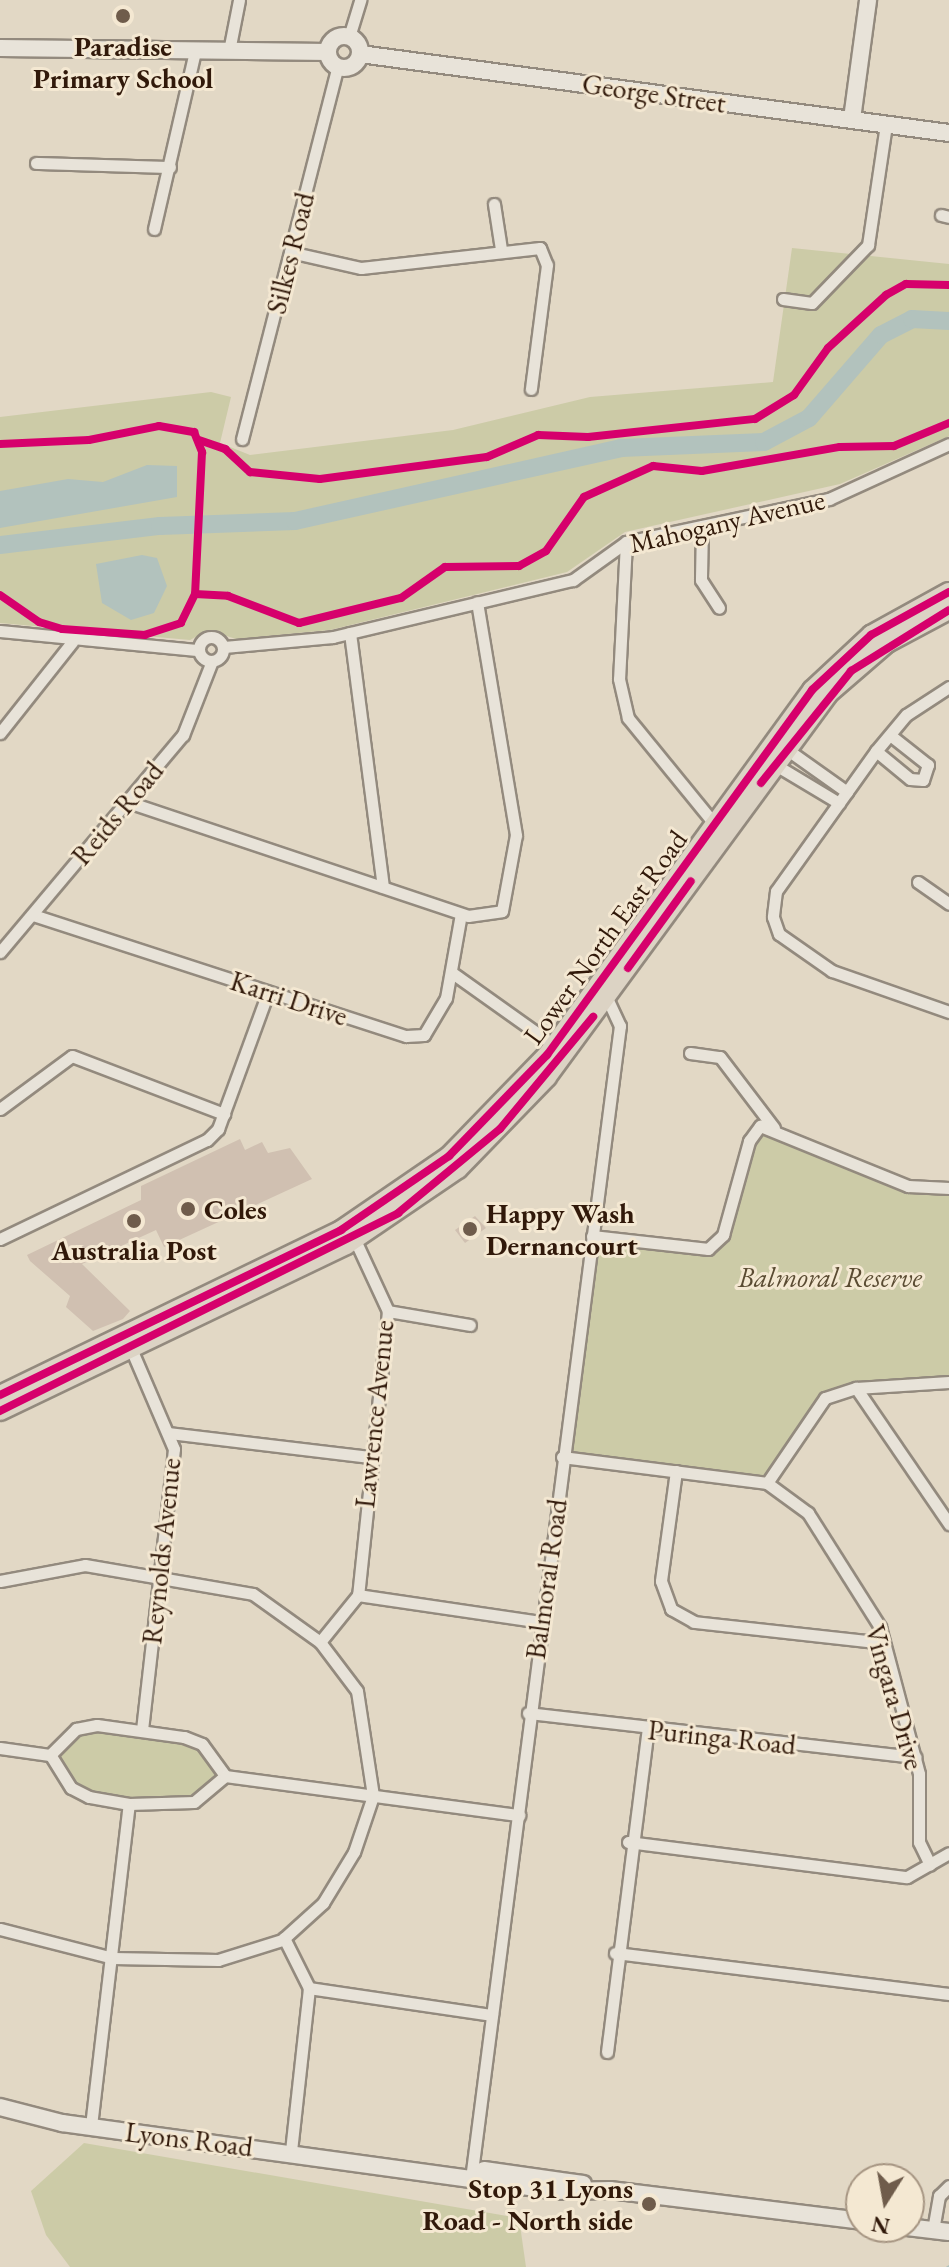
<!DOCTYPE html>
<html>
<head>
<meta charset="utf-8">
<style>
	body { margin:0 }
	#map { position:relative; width:949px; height:2267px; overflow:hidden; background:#e2d8c5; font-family:"EB Garamond",serif }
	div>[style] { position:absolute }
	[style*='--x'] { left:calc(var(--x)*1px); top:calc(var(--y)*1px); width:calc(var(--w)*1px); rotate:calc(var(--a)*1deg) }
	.green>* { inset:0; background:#cccba7 }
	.water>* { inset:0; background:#b2c2bd }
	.stream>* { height:3px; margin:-1.5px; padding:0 1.5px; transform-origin:1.5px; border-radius:1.5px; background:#b2c2bd }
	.river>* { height:18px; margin:-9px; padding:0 9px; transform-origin:9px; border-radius:9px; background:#b2c2bd }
	.building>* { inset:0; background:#d0c0b1 }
	.roads { filter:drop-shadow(2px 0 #938a7e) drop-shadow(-2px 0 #938a7e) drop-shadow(0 2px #938a7e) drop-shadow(0 -2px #938a7e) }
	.street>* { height:11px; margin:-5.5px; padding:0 5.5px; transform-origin:5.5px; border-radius:5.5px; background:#e8e3d9 }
	.street>.ring { margin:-5.5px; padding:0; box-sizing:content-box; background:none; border:11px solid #e8e3d9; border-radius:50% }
	.secondary>* { height:16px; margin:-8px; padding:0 8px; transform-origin:8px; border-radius:8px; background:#e8e3d9 }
	.secondary>.ring { margin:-8px; padding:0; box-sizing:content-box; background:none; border:16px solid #e8e3d9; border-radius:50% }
	.primary>* { height:18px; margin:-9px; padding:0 9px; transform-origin:9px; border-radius:9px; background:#dcd3c4 }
	.cycleway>* { height:8px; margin:-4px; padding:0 4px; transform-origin:4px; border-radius:4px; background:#d6006c }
	.dots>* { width:22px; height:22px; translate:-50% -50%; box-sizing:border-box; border:4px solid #f4e8d2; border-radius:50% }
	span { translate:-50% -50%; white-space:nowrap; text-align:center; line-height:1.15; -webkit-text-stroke:6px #f4e8d2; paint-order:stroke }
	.poi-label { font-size:28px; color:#31190a; font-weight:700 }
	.left { translate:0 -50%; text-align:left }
	.right { translate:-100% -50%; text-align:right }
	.street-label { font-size:28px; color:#31190a }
	.park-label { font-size:28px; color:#5a4b32; font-style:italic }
	.north { position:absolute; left:845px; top:2163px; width:80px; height:80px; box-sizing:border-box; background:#f4e8d2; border:2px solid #a69582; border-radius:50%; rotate:191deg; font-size:22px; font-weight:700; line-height:32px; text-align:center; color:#31190a }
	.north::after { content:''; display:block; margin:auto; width:28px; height:36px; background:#6f5c4b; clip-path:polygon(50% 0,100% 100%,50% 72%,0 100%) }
</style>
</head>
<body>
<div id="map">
	<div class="green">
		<i style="clip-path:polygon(792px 248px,949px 264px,949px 436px,840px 484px,625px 532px,567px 572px,330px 630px,236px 639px,208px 630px,190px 640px,0 623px,0 417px,211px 392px,231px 397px,220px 443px,250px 455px,453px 430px,590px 397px,773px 382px)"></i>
		<i style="clip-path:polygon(760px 1126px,908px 1186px,949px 1188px,949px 1382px,825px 1398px,767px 1483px,562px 1457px,592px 1236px,709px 1249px,723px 1235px,749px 1141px)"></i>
		<i style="clip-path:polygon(97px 1725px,202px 1744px,225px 1776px,212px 1794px,129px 1804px,71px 1788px,50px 1755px,60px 1739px)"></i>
		<i style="clip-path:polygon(84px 2143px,519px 2218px,526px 2267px,70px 2267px,46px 2235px,31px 2191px)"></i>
	</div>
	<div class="water">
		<i style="clip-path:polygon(147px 465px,177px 466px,177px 497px,0 528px,0 491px,68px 479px,103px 482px)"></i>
		<i style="clip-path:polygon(142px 555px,157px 558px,167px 586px,154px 613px,131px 620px,102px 603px,96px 564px)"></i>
	</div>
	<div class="stream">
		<i style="--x:947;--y:2267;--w:2;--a:-27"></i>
	</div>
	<div class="river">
		<i style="--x:0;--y:545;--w:161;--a:-6.8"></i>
		<i style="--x:160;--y:526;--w:135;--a:-2.1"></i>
		<i style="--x:295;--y:521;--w:334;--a:-12.6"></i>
		<i style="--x:621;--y:448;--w:143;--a:-2.4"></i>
		<i style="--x:764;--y:442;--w:51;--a:-28.1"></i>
		<i style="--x:809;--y:418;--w:110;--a:-49.1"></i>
		<i style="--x:881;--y:335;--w:35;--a:-27"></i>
		<i style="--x:912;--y:319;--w:37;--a:3"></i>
	</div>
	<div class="building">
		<i style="clip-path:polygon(240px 1139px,245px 1150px,262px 1142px,268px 1153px,290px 1148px,312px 1179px,164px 1247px,156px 1230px,82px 1264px,130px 1311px,123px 1319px,93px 1331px,66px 1307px,70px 1296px,30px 1261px,27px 1255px,141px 1200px,141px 1186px)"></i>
		<i style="clip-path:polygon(475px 1216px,486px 1228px,465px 1243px,455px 1230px)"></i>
	</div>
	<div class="roads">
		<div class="street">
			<i style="--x:349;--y:37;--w:39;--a:-73"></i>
			<i style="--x:229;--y:51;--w:52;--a:-78.9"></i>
			<i style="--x:36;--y:163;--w:134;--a:1.7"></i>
			<i style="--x:494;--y:204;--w:46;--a:81.2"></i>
			<i style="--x:941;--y:215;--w:8;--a:14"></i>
			<i style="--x:154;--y:229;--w:183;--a:-77"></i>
			<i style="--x:290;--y:252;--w:73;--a:12.7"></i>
			<i style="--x:361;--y:268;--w:180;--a:-6.4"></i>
			<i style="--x:540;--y:248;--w:18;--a:68"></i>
			<i style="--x:547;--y:265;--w:125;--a:97.4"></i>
			<i style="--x:783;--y:299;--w:29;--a:8"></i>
			<i style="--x:812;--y:303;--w:81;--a:-46"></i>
			<i style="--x:868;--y:245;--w:122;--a:-81.5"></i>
			<i style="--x:242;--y:439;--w:385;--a:-75.6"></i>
			<i style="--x:702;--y:526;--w:54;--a:91.1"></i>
			<i style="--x:701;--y:580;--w:33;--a:57"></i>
			<i style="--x:626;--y:542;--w:137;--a:92.9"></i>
			<i style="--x:619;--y:679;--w:40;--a:77"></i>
			<i style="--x:628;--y:718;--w:141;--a:50.8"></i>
			<i style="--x:0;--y:631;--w:200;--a:5.5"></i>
			<i style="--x:350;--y:633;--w:256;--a:82.6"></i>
			<i class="ring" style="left:199px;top:637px;width:13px;height:13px"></i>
			<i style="--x:224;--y:647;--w:109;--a:-5.2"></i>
			<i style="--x:333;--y:637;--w:247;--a:-13.4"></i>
			<i style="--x:573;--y:580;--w:65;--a:-35.6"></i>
			<i style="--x:626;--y:542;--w:208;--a:-12"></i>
			<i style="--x:829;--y:499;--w:132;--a:-24.6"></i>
			<i style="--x:949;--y:687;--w:51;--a:146.9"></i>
			<i style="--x:906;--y:715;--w:47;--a:129.8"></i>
			<i style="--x:876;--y:751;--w:172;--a:125.5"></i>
			<i style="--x:776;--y:891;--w:26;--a:97"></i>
			<i style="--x:773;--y:917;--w:18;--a:71"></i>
			<i style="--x:779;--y:934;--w:65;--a:34.9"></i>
			<i style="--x:832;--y:971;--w:124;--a:19.3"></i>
			<i style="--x:0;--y:733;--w:116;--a:-51.6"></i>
			<i style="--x:785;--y:748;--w:76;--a:35.4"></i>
			<i style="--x:876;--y:751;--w:44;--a:39.5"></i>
			<i style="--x:910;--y:779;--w:13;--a:4"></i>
			<i style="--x:923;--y:780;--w:16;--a:-72"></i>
			<i style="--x:928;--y:765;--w:48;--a:-141.7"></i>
			<i style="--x:774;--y:764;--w:76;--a:31"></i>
			<i style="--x:125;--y:801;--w:362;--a:18.5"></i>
			<i style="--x:468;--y:916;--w:34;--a:-8"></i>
			<i style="--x:502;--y:911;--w:77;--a:-79.6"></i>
			<i style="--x:516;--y:835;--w:236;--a:-99.5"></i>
			<i style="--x:918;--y:882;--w:38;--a:35"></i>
			<i style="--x:33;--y:915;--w:392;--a:18"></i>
			<i style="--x:406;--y:1036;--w:18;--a:-3"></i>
			<i style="--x:424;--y:1035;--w:43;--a:-59.3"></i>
			<i style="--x:446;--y:998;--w:85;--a:-79.9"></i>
			<i style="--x:0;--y:952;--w:284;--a:-49.9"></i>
			<i style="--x:183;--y:735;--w:79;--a:-68.6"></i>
			<i style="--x:451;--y:972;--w:131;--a:35.4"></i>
			<i style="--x:690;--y:1053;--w:30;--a:8"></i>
			<i style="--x:720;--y:1057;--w:89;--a:52.7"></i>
			<i style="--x:0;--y:1109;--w:89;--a:-36.4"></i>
			<i style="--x:72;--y:1056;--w:163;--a:20.9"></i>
			<i style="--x:592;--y:1236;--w:117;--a:6.4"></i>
			<i style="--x:708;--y:1249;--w:21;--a:-43"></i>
			<i style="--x:723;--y:1235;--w:98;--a:-74.5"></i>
			<i style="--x:749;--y:1141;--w:19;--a:-54"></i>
			<i style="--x:760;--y:1126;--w:160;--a:22.1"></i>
			<i style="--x:908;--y:1186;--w:41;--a:2.8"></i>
			<i style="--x:0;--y:1239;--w:229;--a:-25.6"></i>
			<i style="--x:207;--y:1140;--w:16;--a:-45"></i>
			<i style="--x:218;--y:1129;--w:146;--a:-69.9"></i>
			<i style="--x:355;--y:1240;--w:78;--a:65.1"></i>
			<i style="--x:388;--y:1311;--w:286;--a:96"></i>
			<i style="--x:388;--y:1311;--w:83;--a:9.7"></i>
			<i style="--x:129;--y:1344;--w:114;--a:66.8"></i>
			<i style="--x:174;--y:1449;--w:282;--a:96.5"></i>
			<i style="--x:856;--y:1388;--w:165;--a:55.6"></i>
			<i style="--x:169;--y:1433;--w:203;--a:6.8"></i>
			<i style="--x:562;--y:1457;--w:207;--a:7.2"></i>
			<i style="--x:767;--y:1483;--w:51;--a:36.2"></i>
			<i style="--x:808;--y:1513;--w:135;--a:57.7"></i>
			<i style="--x:880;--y:1627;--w:152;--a:75.1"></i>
			<i style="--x:919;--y:1774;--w:68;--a:90"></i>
			<i style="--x:919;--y:1842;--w:25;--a:64"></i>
			<i style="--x:676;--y:1471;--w:111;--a:97.8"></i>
			<i style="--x:661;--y:1581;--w:30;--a:70"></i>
			<i style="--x:671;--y:1609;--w:26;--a:29"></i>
			<i style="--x:694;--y:1622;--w:191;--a:6.3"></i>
			<i style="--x:767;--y:1483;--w:103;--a:-55.7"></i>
			<i style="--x:825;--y:1398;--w:33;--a:-18"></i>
			<i style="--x:856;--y:1388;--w:93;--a:-3.7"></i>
			<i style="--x:0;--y:1581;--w:86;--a:-10.7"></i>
			<i style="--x:85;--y:1565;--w:170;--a:9.8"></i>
			<i style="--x:253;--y:1594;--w:82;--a:35.6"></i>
			<i style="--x:320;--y:1642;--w:61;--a:52.9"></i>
			<i style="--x:357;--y:1691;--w:106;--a:81.3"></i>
			<i style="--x:373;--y:1796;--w:59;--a:108.7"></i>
			<i style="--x:354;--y:1852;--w:60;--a:121.3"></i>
			<i style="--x:323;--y:1903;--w:55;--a:137.9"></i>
			<i style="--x:282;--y:1940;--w:67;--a:162.6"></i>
			<i style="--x:218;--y:1960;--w:105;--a:-178.9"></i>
			<i style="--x:113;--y:1958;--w:117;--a:-165.6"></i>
			<i style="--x:320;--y:1642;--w:60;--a:-51"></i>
			<i style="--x:358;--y:1595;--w:184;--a:8.4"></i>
			<i style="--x:528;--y:1713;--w:390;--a:6.5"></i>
			<i style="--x:97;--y:1725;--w:88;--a:7.9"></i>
			<i style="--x:184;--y:1737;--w:19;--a:21"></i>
			<i style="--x:202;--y:1744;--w:39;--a:54"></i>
			<i style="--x:225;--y:1776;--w:40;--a:140"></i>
			<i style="--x:194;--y:1802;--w:65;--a:178.2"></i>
			<i style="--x:129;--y:1804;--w:41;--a:-170.1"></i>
			<i style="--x:89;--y:1797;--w:20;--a:-153"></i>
			<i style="--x:71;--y:1788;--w:39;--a:-122"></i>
			<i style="--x:50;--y:1755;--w:37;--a:-45"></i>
			<i style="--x:76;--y:1729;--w:21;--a:-11"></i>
			<i style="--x:0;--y:1748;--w:50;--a:8"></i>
			<i style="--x:225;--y:1776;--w:297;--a:7.6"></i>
			<i style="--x:628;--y:1842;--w:281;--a:7.2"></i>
			<i style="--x:907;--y:1877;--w:48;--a:-29.7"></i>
			<i style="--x:284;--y:1938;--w:56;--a:63.4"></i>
			<i style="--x:309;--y:1988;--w:164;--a:96.3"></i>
			<i style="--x:615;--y:1953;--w:337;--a:7"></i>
			<i style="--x:309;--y:1988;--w:185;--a:8.4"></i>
			<i style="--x:607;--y:2052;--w:326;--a:-82.8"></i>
			<i style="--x:91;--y:2126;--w:324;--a:-83.3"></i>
			<i style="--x:471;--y:2179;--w:1163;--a:-82.64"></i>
			<i style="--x:620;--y:1026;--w:35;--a:-115"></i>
			<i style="--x:933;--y:2230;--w:35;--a:-80"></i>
			<i style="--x:939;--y:2196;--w:14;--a:-45"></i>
		</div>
		<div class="secondary">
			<i class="ring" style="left:328px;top:36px;width:16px;height:16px"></i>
			<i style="--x:0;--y:48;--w:328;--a:0.7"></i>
			<i style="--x:360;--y:54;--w:594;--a:7.64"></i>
			<i style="--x:852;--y:119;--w:120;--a:-82.3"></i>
			<i style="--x:0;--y:2107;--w:64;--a:14.5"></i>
			<i style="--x:62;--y:2123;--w:499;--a:7.8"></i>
			<i style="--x:556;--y:2191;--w:54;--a:-1.1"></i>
			<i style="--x:610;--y:2190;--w:253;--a:7"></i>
			<i style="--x:484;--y:2170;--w:100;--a:8"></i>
			<i style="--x:907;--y:2227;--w:42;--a:6.8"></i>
		</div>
		<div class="primary">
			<i style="--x:0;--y:1395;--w:379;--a:-25.8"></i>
			<i style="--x:341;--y:1230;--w:131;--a:-34.4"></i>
			<i style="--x:449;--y:1156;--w:141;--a:-45.9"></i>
			<i style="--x:547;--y:1055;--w:451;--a:-54"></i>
			<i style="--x:812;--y:690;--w:81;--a:-43"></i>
			<i style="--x:871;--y:635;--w:89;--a:-28.9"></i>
			<i style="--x:0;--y:1411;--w:384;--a:-25.6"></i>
			<i style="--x:346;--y:1245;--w:135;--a:-34.2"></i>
			<i style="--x:458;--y:1169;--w:128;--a:-45.9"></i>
			<i style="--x:547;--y:1077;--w:475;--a:-53.7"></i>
			<i style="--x:828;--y:694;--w:78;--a:-40.8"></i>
			<i style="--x:887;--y:643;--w:70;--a:-28"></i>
		</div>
	</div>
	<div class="cycleway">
		<i style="--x:199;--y:440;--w:28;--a:19"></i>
		<i style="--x:225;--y:449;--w:34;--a:43"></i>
		<i style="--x:250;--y:472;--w:70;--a:5.7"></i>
		<i style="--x:320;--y:479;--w:168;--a:-7.5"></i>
		<i style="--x:487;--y:457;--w:56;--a:-23.3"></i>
		<i style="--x:538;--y:435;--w:50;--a:2.3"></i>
		<i style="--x:588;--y:437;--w:168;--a:-6.2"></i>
		<i style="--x:755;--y:419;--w:46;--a:-31.6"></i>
		<i style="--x:794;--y:395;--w:58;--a:-54.1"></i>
		<i style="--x:828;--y:348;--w:79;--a:-42.4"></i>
		<i style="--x:886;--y:295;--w:23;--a:-29"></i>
		<i style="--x:906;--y:284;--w:43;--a:1.3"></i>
		<i style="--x:0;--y:444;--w:89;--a:-2.6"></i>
		<i style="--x:89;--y:440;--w:71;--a:-11.3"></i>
		<i style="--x:159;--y:426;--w:36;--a:10"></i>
		<i style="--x:194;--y:432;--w:22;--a:68"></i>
		<i style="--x:202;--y:452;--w:142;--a:92.8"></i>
		<i style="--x:195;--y:594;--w:32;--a:116"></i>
		<i style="--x:181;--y:623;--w:38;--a:162"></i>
		<i style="--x:145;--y:635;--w:83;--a:-175.9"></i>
		<i style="--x:62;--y:629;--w:24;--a:-163"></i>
		<i style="--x:39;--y:622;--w:47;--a:-145.3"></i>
		<i style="--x:195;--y:594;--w:33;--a:3"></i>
		<i style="--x:228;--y:596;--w:76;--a:20.8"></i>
		<i style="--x:299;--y:623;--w:105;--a:-13.8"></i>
		<i style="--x:401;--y:598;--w:54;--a:-35.2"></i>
		<i style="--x:445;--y:567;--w:74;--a:-0.8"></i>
		<i style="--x:519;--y:566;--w:31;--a:-29"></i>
		<i style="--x:546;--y:551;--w:66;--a:-54.9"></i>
		<i style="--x:584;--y:497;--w:76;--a:-24.2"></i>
		<i style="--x:653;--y:466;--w:49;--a:5.8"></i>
		<i style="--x:702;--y:471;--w:140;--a:-9.9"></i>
		<i style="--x:840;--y:447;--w:54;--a:-1.1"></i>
		<i style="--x:894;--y:446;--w:60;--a:-22.7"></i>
		<i style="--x:761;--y:783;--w:144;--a:-51.2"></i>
		<i style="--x:851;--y:671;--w:115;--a:-31.9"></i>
		<i style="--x:628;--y:968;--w:107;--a:-54.1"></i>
		<i style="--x:0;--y:1395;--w:379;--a:-25.8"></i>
		<i style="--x:341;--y:1230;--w:131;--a:-34.4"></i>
		<i style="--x:449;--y:1156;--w:141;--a:-45.9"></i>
		<i style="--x:547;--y:1055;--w:451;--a:-54"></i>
		<i style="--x:812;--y:690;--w:81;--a:-43"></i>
		<i style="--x:871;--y:635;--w:89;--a:-28.9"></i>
		<i style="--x:0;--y:1411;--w:445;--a:-26.4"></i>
		<i style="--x:398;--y:1213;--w:132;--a:-39.5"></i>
		<i style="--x:500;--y:1129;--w:146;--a:-50.3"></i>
	</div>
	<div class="dots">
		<i style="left:123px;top:16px;background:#6f5c4b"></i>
		<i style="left:188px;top:1209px;background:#6f5c4b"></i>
		<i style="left:134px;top:1221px;background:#6f5c4b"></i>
		<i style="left:470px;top:1229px;background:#6f5c4b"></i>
		<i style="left:649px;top:2204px;background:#6f5c4b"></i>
	</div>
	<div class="poi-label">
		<span style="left:123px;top:62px">Paradise<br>Primary School</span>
		<span class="left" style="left:204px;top:1209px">Coles</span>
		<span class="left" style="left:486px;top:1229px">Happy Wash<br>Dernancourt</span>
		<span style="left:134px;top:1250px">Australia Post</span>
		<span class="right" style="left:633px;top:2204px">Stop 31 Lyons<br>Road - North side</span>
	</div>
	<div class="street-label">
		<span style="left:654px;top:93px;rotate:8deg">George Street</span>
		<span style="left:290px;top:253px;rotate:-76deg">Silkes Road</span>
		<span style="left:727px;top:521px;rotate:-13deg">Mahogany Avenue</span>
		<span style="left:117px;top:813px;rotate:-50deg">Reids Road</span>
		<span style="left:605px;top:937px;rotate:-54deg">Lower North East Road</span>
		<span style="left:289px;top:998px;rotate:18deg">Karri Drive</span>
		<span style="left:374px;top:1414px;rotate:-84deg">Lawrence Avenue</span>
		<span style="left:161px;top:1551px;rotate:-84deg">Reynolds Avenue</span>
		<span style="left:546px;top:1579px;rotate:-82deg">Balmoral Road</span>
		<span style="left:895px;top:1697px;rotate:74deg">Vingara Drive</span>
		<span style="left:722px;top:1737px;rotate:6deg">Puringa Road</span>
		<span style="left:189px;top:2139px;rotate:7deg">Lyons Road</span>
	</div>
	<div class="park-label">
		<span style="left:830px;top:1277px">Balmoral Reserve</span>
	</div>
	<div class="north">N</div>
</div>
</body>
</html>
